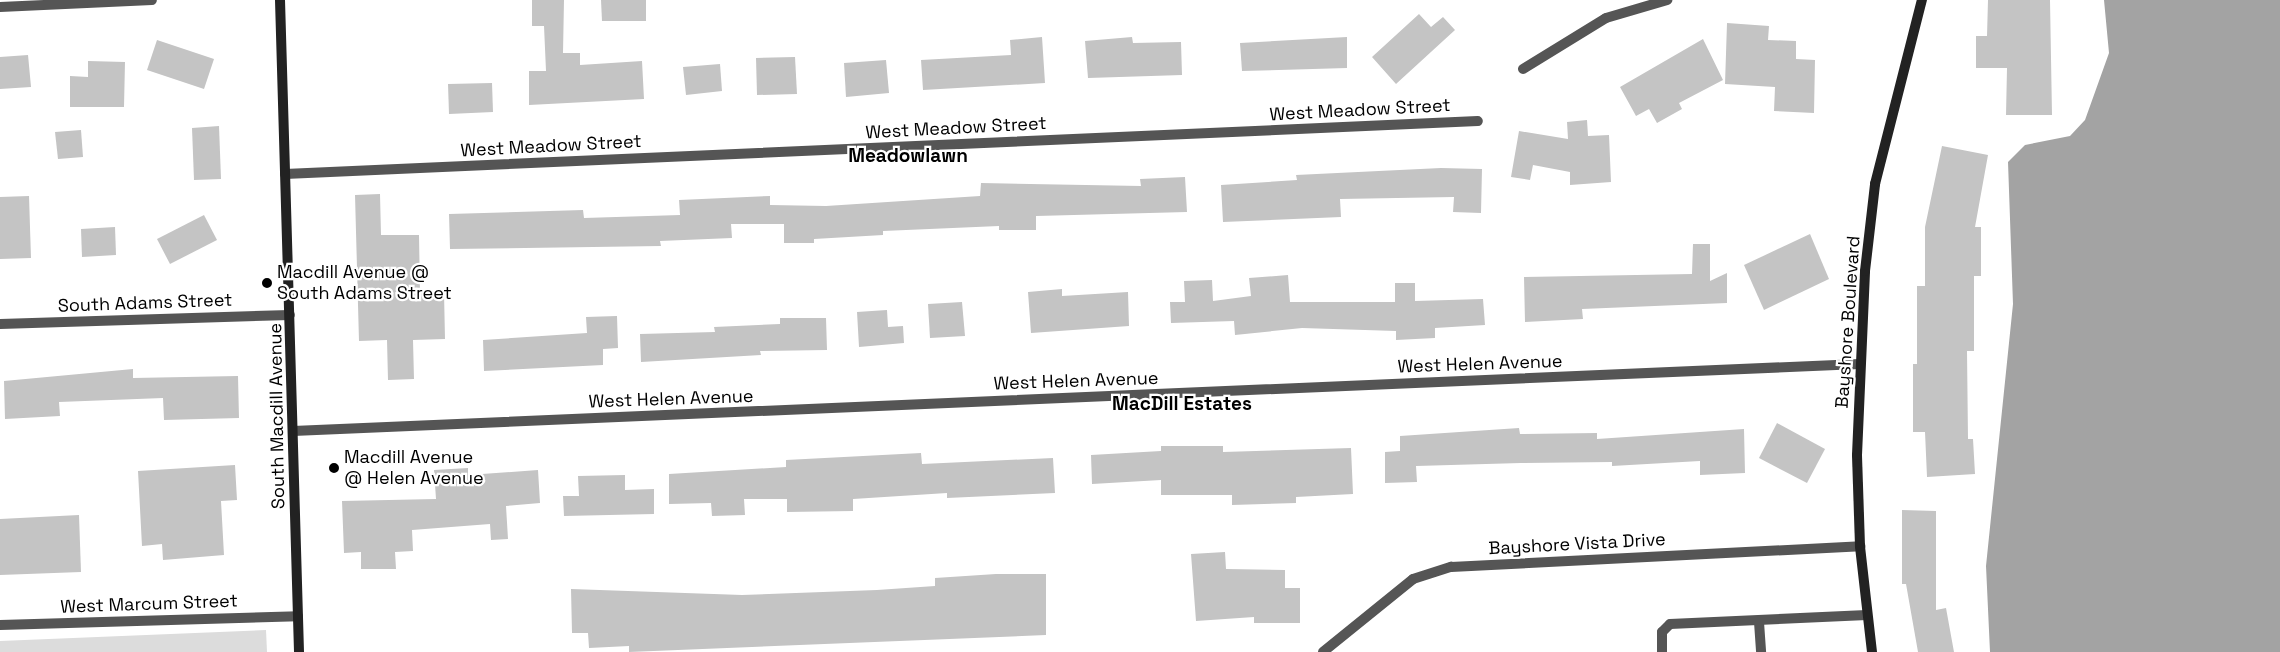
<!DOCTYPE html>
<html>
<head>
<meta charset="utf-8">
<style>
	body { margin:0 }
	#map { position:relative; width:2280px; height:652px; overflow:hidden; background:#fff; font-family:"Space Grotesk",sans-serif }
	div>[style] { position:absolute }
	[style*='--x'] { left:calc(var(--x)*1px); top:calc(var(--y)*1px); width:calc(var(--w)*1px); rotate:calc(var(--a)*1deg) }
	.green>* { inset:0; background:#dcdcdc }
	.water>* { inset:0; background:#a3a3a3 }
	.building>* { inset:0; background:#c4c4c4 }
	.lane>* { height:10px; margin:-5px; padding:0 5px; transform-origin:5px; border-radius:5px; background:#555 }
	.street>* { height:10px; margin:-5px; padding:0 5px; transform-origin:5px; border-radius:5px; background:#555 }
	.secondary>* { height:10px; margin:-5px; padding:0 5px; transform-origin:5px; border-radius:5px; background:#222 }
	.dots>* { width:14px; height:14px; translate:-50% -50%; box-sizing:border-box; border:2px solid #fff; border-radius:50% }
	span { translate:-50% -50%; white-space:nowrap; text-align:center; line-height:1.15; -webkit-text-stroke:4.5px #fff; paint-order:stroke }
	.street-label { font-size:18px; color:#000 }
	.poi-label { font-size:18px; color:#000 }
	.left { translate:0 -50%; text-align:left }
	.neighbourhood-label { font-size:19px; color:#000; font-weight:700 }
</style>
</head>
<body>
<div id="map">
	<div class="green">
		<i style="clip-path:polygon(266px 630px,267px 652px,0 652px,0 641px)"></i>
	</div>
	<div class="water">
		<i style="clip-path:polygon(2104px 0,2280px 0,2280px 652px,1990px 652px,1986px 566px,2013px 304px,2008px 162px,2025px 145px,2070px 136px,2085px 120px,2109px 53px)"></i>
	</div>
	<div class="building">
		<i style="clip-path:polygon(532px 0,564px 0,563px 53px,580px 53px,580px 65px,642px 61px,644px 99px,529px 105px,529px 71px,546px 71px,544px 26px,532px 26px)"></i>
		<i style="clip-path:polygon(601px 0,646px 0,646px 21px,602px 21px)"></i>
		<i style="clip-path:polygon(1988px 0,2050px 0,2052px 115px,2006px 115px,2007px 68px,1976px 68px,1976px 36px,1987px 36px)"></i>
		<i style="clip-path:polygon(1419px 14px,1431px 27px,1443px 17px,1455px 30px,1396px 84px,1372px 57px)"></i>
		<i style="clip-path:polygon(1727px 23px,1769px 26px,1768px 40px,1796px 41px,1796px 59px,1815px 60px,1814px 113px,1774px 111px,1775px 87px,1725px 84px)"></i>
		<i style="clip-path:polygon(1042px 37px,1045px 83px,923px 90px,921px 60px,1011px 55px,1010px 40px)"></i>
		<i style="clip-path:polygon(1132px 37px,1133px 43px,1181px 42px,1182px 75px,1088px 78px,1085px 41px)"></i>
		<i style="clip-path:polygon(1347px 37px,1347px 68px,1242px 71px,1240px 43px)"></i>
		<i style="clip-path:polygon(1703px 39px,1723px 80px,1679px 103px,1682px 109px,1657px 123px,1649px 109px,1636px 116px,1620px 87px)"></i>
		<i style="clip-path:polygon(157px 40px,214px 59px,204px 89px,147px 70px)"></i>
		<i style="clip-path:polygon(28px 55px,31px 87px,0 89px,0 57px)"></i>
		<i style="clip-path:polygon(795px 57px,797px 94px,757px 95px,756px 58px)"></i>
		<i style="clip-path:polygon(886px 60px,889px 93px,846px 97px,844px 63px)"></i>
		<i style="clip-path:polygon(88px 61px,125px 62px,124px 107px,70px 107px,70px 76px,88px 77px)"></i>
		<i style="clip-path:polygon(720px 64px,722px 91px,686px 95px,683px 67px)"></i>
		<i style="clip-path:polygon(492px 83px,493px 112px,449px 114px,448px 84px)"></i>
		<i style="clip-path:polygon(1587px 120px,1588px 136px,1609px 135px,1611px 182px,1570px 185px,1570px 172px,1533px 165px,1530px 180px,1511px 177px,1519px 131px,1568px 139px,1567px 122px)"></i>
		<i style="clip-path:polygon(219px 126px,221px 179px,194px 180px,192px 128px)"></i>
		<i style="clip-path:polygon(81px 130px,83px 157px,58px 159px,55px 132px)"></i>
		<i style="clip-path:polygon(1942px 146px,1988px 155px,1975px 227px,1981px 227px,1981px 276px,1974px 276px,1974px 351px,1967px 351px,1968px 439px,1973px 439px,1975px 474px,1927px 477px,1925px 432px,1913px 432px,1913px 364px,1917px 364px,1917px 286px,1925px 286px,1925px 227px)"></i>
		<i style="clip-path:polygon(1441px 168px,1482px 169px,1481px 213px,1453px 212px,1454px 197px,1340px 199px,1341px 217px,1223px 222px,1221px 185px,1297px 180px,1296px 175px)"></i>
		<i style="clip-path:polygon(1185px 177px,1187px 212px,1036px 216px,1036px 230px,999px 230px,999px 226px,883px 231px,883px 235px,814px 239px,814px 243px,784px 243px,784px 224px,731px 224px,732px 238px,660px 241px,661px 246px,450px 249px,449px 214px,583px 210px,584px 218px,680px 215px,679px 200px,770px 196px,770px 205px,826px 206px,980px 196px,981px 183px,1141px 186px,1140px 179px)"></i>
		<i style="clip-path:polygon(380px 194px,381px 235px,419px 235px,420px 292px,444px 292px,445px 339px,413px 340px,414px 379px,388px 380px,387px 340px,359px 341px,355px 195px)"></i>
		<i style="clip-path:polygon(29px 196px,31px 258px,0 259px,0 197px)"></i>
		<i style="clip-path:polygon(204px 215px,217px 240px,170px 264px,157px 239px)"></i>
		<i style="clip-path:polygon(115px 227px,116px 255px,82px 257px,81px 229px)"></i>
		<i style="clip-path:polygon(1810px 234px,1829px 279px,1764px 310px,1744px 265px)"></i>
		<i style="clip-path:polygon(1693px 244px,1710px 244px,1710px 281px,1727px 273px,1727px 303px,1582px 309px,1583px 319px,1525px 322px,1524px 277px,1692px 274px)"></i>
		<i style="clip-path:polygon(1288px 275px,1290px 302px,1395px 302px,1395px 283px,1415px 283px,1415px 301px,1483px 299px,1485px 325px,1435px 328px,1435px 338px,1396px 340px,1396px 331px,1302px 328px,1235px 335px,1234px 321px,1171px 323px,1170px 302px,1185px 302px,1184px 281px,1212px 280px,1213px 301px,1251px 296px,1249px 278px)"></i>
		<i style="clip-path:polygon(1062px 289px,1062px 296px,1128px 292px,1129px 326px,1031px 333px,1028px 292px)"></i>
		<i style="clip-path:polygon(962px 302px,965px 336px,930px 338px,928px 304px)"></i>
		<i style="clip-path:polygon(887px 310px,888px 327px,903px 326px,904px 343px,859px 347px,857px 312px)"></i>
		<i style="clip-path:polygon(617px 316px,618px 348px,603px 349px,603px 365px,484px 371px,483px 340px,587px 333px,586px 317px)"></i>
		<i style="clip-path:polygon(780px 318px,826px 318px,827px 350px,760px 351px,761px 355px,641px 362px,640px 334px,715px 332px,714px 327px,780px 324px)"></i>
		<i style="clip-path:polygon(133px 369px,133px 378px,238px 376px,239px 418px,164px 420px,163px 398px,59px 402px,60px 416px,5px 419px,4px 381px)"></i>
		<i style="clip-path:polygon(1777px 423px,1825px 449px,1807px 483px,1759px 458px)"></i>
		<i style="clip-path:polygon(1519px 428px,1520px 434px,1597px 433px,1597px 439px,1744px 429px,1745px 473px,1700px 475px,1700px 461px,1612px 466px,1612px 462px,1521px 463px,1416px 466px,1417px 482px,1385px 483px,1385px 452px,1400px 451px,1400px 436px)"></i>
		<i style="clip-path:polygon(1161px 446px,1223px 446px,1223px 452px,1351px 448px,1353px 494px,1296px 497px,1296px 503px,1232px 505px,1232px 495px,1161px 495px,1161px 480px,1092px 484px,1091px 455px,1161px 451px)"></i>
		<i style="clip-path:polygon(921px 453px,922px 464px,1053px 458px,1055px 493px,947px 498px,947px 493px,853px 499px,853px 511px,787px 512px,787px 499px,744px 499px,745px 515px,712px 516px,711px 503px,669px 504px,669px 474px,786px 467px,786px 460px)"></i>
		<i style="clip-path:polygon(235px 465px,237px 500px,221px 501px,224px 555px,163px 560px,162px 544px,142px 546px,138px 471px)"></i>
		<i style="clip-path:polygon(468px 468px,468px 475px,538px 470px,540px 503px,506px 506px,508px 539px,491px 540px,490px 524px,412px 530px,413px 551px,395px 552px,396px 569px,361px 569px,361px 552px,344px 553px,342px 501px,436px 499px,434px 470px)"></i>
		<i style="clip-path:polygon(625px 475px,625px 490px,654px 489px,654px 514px,564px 516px,563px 496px,579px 496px,578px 476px)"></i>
		<i style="clip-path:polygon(1902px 510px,1936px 511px,1936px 610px,1946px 608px,1954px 652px,1918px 652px,1906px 584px,1902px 584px)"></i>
		<i style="clip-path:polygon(79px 515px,81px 572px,0 575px,0 519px)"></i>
		<i style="clip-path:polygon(1225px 552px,1226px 569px,1285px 570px,1285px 588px,1300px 588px,1300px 623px,1254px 623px,1254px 617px,1196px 621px,1191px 554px)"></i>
		<i style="clip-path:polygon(996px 574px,1046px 574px,1046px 635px,629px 652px,629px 646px,589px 648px,588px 633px,572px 633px,571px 589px,742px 595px,877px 590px,935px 586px,935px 578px)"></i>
	</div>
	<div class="lane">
		<i style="--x:1759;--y:622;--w:30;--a:86"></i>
		<i style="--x:1662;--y:652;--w:20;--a:-90"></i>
		<i style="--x:1662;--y:632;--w:11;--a:-45"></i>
		<i style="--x:1670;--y:624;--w:197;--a:-2.6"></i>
	</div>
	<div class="street">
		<i style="--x:0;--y:7;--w:152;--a:-2.6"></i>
		<i style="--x:1523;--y:69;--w:97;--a:-31.6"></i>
		<i style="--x:1606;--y:18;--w:64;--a:-16.4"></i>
		<i style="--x:285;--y:174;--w:1194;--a:-2.54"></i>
		<i style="--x:0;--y:324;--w:290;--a:-1.8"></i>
		<i style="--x:293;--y:431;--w:1568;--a:-2.45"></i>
		<i style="--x:0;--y:625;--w:298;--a:-1.7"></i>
		<i style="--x:1323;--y:652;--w:116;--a:-39"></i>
		<i style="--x:1413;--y:579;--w:40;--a:-18"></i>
		<i style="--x:1451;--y:567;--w:410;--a:-2.9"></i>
	</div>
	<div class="secondary">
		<i style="--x:280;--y:0;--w:652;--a:88.33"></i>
		<i style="--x:1872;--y:652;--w:107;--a:-96.5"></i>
		<i style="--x:1860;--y:546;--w:91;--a:-91.9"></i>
		<i style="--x:1857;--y:455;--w:184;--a:-87.5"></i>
		<i style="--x:1865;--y:271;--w:88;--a:-83.4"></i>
		<i style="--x:1875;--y:184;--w:190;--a:-75.7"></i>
	</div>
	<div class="dots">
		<i style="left:267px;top:283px;background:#000"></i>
		<i style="left:334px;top:468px;background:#000"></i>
	</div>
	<div class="street-label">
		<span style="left:1360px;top:110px;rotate:-3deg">West Meadow Street</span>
		<span style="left:956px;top:128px;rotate:-3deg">West Meadow Street</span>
		<span style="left:551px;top:146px;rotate:-3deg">West Meadow Street</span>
		<span style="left:145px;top:303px;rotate:-2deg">South Adams Street</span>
		<span style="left:1848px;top:322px;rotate:-86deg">Bayshore Boulevard</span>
		<span style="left:1480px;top:364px;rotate:-2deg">West Helen Avenue</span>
		<span style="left:1076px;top:381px;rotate:-2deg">West Helen Avenue</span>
		<span style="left:671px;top:399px;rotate:-2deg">West Helen Avenue</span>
		<span style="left:277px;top:416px;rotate:-91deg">South Macdill Avenue</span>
		<span style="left:1577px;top:544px;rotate:-3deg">Bayshore Vista Drive</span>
		<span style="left:149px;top:604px;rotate:-2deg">West Marcum Street</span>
	</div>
	<div class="poi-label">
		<span class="left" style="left:277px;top:283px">Macdill Avenue @<br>South Adams Street</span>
		<span class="left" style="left:344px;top:468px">Macdill Avenue<br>@ Helen Avenue</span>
	</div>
	<div class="neighbourhood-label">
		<span style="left:908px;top:156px">Meadowlawn</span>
		<span style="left:1182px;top:404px">MacDill Estates</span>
	</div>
</div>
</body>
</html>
